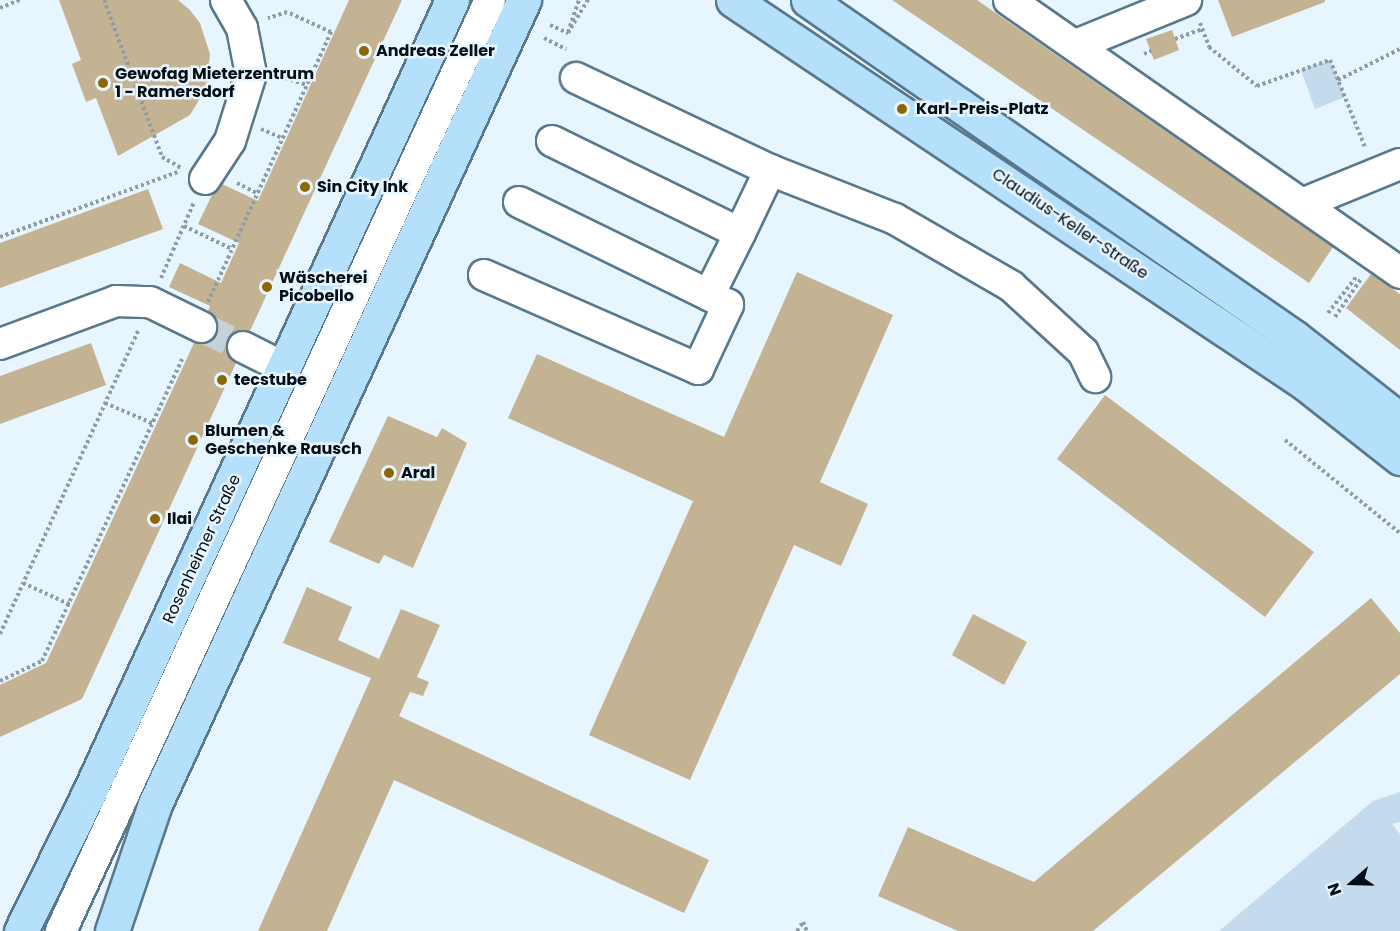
<!DOCTYPE html>
<html>
<head>
<meta charset="utf-8">
<style>
	body { margin:0 }
	#map { position:relative; width:1400px; height:931px; overflow:hidden; background:#e7f5fe; font-family:Poppins,sans-serif }
	div>[style] { position:absolute }
	[style*='--x'] { left:calc(var(--x)*1px); top:calc(var(--y)*1px); width:calc(var(--w)*1px); rotate:calc(var(--a)*1deg) }
	.green>* { inset:0; background:#c3dbec }
	.building>* { inset:0; background:#c4b393 }
	.minor-tunnel>* { height:30px; margin-top:-15px; transform-origin:0; background:repeating-linear-gradient(90deg,#c5d2db 0 30px,transparent 0 45px) }
	.path>* { height:4px; margin-top:-2px; transform-origin:0; background:repeating-linear-gradient(90deg,#8f9ca4 0 3px,transparent 0 6px) }
	.roads { filter:drop-shadow(2px 0 #59788c) drop-shadow(-2px 0 #59788c) drop-shadow(0 2px #59788c) drop-shadow(0 -2px #59788c) }
	.minor>* { height:30px; margin:-15px; padding:0 15px; transform-origin:15px; border-radius:15px; background:#fff }
	.major>* { height:33px; margin:-16.5px; padding:0 16.5px; transform-origin:16.5px; border-radius:16.5px; background:#b5e0fc }
	.dots>* { width:16px; height:16px; translate:-50% -50%; box-sizing:border-box; border:3px solid #e7f5fe; border-radius:50% }
	span { translate:-50% -50%; white-space:nowrap; text-align:center; line-height:1.15; -webkit-text-stroke:5px #e7f5fe; paint-order:stroke }
	.poi-label { font-size:16px; color:#030d15; font-weight:700 }
	.left { translate:0 -50%; text-align:left }
	.street-label { font-size:16px; color:#030d15 }
	.north { position:absolute; left:1322px; top:853px; width:60px; height:60px; -webkit-text-stroke:4px #e7f5fe; paint-order:stroke; rotate:250deg; font-size:16px; font-weight:700; line-height:24px; text-align:center; color:#030d15 }
	.north::after { content:''; display:block; margin:auto; width:21px; height:27px; background:#030d15; clip-path:polygon(50% 0,100% 100%,50% 72%,0 100%) }
</style>
</head>
<body>
<div id="map">
	<div class="green">
		<i style="clip-path:polygon(1330px 60px,1345px 97px,1315px 109px,1301px 70px)"></i>
		<i style="clip-path:polygon(1400px 792px,1400px 822px,1392px 824px,1400px 834px,1400px 931px,1219px 931px,1373px 801px)"></i>
	</div>
	<div class="building">
		<i style="clip-path:polygon(59px 0,178px 0,190px 10px,200px 23px,210px 54px,207px 87px,190px 115px,118px 156px,96px 98px,86px 102px,72px 64px,81px 60px)"></i>
		<i style="clip-path:polygon(349px 0,402px 0,250px 331px,234px 332px,227px 340px,228px 356px,236px 363px,82px 699px,0 737px,0 685px,46px 663px,194px 343px,210px 342px,217px 334px,218px 325px,208px 311px,210px 306px,169px 287px,180px 263px,221px 283px,239px 243px,198px 224px,212px 195px,222px 184px,258px 201px)"></i>
		<i style="clip-path:polygon(892px 0,977px 0,1333px 247px,1309px 283px)"></i>
		<i style="clip-path:polygon(1218px 0,1325px 0,1325px 2px,1232px 37px)"></i>
		<i style="clip-path:polygon(1172px 30px,1179px 50px,1154px 60px,1146px 39px)"></i>
		<i style="clip-path:polygon(148px 189px,163px 229px,0 288px,0 243px)"></i>
		<i style="clip-path:polygon(797px 272px,893px 315px,820px 482px,868px 504px,841px 566px,794px 545px,690px 780px,589px 735px,693px 501px,508px 418px,537px 354px,724px 437px)"></i>
		<i style="clip-path:polygon(1371px 274px,1400px 294px,1400px 350px,1346px 308px)"></i>
		<i style="clip-path:polygon(91px 343px,106px 385px,0 424px,0 376px)"></i>
		<i style="clip-path:polygon(1105px 395px,1314px 552px,1265px 617px,1057px 459px)"></i>
		<i style="clip-path:polygon(388px 416px,437px 437px,442px 428px,467px 443px,413px 568px,384px 555px,379px 564px,329px 542px)"></i>
		<i style="clip-path:polygon(307px 587px,352px 607px,338px 640px,379px 659px,401px 609px,440px 625px,417px 677px,429px 682px,423px 696px,410px 692px,399px 716px,709px 860px,684px 913px,394px 780px,327px 931px,258px 931px,371px 678px,283px 643px)"></i>
		<i style="clip-path:polygon(1371px 598px,1400px 633px,1400px 674px,1093px 931px,958px 931px,878px 896px,908px 827px,1034px 882px)"></i>
		<i style="clip-path:polygon(973px 614px,1027px 642px,1004px 685px,952px 655px)"></i>
	</div>
	<div class="minor-tunnel">
		<i style="--x:201;--y:327;--w:47;--a:25.5"></i>
	</div>
	<div class="path">
		<i style="--x:104;--y:0;--w:167;--a:69.7"></i>
		<i style="--x:162;--y:157;--w:22;--a:30"></i>
		<i style="--x:0;--y:8;--w:22;--a:-22"></i>
		<i style="--x:1200;--y:23;--w:26;--a:69"></i>
		<i style="--x:1209;--y:47;--w:62;--a:39.1"></i>
		<i style="--x:1257;--y:86;--w:77;--a:-19.6"></i>
		<i style="--x:1330;--y:60;--w:94;--a:68.1"></i>
		<i style="--x:550;--y:25;--w:20;--a:24"></i>
		<i style="--x:568;--y:32;--w:34;--a:-71"></i>
		<i style="--x:568;--y:33;--w:39;--a:-59"></i>
		<i style="--x:544;--y:38;--w:25;--a:27"></i>
		<i style="--x:1175;--y:39;--w:29;--a:-20"></i>
		<i style="--x:1144;--y:54;--w:8;--a:-23"></i>
		<i style="--x:279;--y:76;--w:29;--a:18"></i>
		<i style="--x:1338;--y:80;--w:69;--a:-26.6"></i>
		<i style="--x:261;--y:129;--w:23;--a:23"></i>
		<i style="--x:237;--y:183;--w:22;--a:27"></i>
		<i style="--x:184;--y:226;--w:53;--a:25.6"></i>
		<i style="--x:0;--y:237;--w:189;--a:-20.1"></i>
		<i style="--x:161;--y:278;--w:83;--a:-66.5"></i>
		<i style="--x:208;--y:302;--w:297;--a:-65.5"></i>
		<i style="--x:331;--y:32;--w:48;--a:-155.6"></i>
		<i style="--x:287;--y:12;--w:20;--a:162"></i>
		<i style="--x:1328;--y:313;--w:47;--a:-51.9"></i>
		<i style="--x:1335;--y:317;--w:46;--a:-55.6"></i>
		<i style="--x:105;--y:403;--w:53;--a:23.2"></i>
		<i style="--x:1285;--y:440;--w:148;--a:39"></i>
		<i style="--x:23;--y:583;--w:53;--a:24.6"></i>
		<i style="--x:0;--y:634;--w:335;--a:-65.5"></i>
		<i style="--x:0;--y:681;--w:47;--a:-25.5"></i>
		<i style="--x:42;--y:661;--w:335;--a:-65.1"></i>
		<i style="--x:803;--y:922;--w:10;--a:66"></i>
		<i style="--x:797;--y:931;--w:11;--a:-56"></i>
	</div>
	<div class="roads">
		<div class="minor">
			<i style="--x:1009;--y:0;--w:477;--a:34.9"></i>
			<i style="--x:1076;--y:45;--w:119;--a:-22.2"></i>
			<i style="--x:576;--y:78;--w:215;--a:25.4"></i>
			<i style="--x:770;--y:170;--w:134;--a:21.4"></i>
			<i style="--x:895;--y:219;--w:134;--a:30"></i>
			<i style="--x:1011;--y:286;--w:98;--a:42.5"></i>
			<i style="--x:1083;--y:352;--w:28;--a:64"></i>
			<i style="--x:552;--y:141;--w:209;--a:26.1"></i>
			<i style="--x:740;--y:233;--w:70;--a:-64.5"></i>
			<i style="--x:205;--y:179;--w:45;--a:-56.7"></i>
			<i style="--x:230;--y:141;--w:70;--a:-72.6"></i>
			<i style="--x:251;--y:74;--w:47;--a:-101.1"></i>
			<i style="--x:242;--y:28;--w:32;--a:-120"></i>
			<i style="--x:519;--y:202;--w:212;--a:26.1"></i>
			<i style="--x:709;--y:295;--w:69;--a:-63.4"></i>
			<i style="--x:1302;--y:204;--w:106;--a:-22.2"></i>
			<i style="--x:484;--y:275;--w:234;--a:23.7"></i>
			<i style="--x:698;--y:369;--w:71;--a:-64.9"></i>
			<i style="--x:728;--y:305;--w:21;--a:-152"></i>
			<i style="--x:0;--y:344;--w:124;--a:-20.3"></i>
			<i style="--x:116;--y:301;--w:34;--a:2"></i>
			<i style="--x:150;--y:302;--w:57;--a:26.1"></i>
			<i style="--x:243;--y:347;--w:47;--a:26.6"></i>
			<i style="--x:61;--y:931;--w:1025;--a:-65.26"></i>
		</div>
		<div class="major">
			<i style="--x:733;--y:0;--w:690;--a:33.83"></i>
			<i style="--x:1306;--y:384;--w:120;--a:38.2"></i>
			<i style="--x:808;--y:0;--w:591;--a:34.74"></i>
			<i style="--x:1294;--y:337;--w:135;--a:38.1"></i>
			<i style="--x:21;--y:931;--w:154;--a:-63.8"></i>
			<i style="--x:89;--y:793;--w:872;--a:-65.4"></i>
			<i style="--x:112;--y:931;--w:134;--a:-71.3"></i>
			<i style="--x:155;--y:804;--w:885;--a:-65.35"></i>
		</div>
	</div>
	<div class="dots">
		<i style="left:364px;top:51px;background:#8b6707"></i>
		<i style="left:103px;top:83px;background:#8b6707"></i>
		<i style="left:902px;top:109px;background:#8b6707"></i>
		<i style="left:305px;top:187px;background:#8b6707"></i>
		<i style="left:267px;top:287px;background:#8b6707"></i>
		<i style="left:222px;top:380px;background:#8b6707"></i>
		<i style="left:193px;top:440px;background:#8b6707"></i>
		<i style="left:389px;top:473px;background:#8b6707"></i>
		<i style="left:155px;top:519px;background:#8b6707"></i>
	</div>
	<div class="poi-label">
		<span class="left" style="left:376px;top:51px">Andreas Zeller</span>
		<span class="left" style="left:115px;top:83px">Gewofag Mieterzentrum<br>1 - Ramersdorf</span>
		<span class="left" style="left:916px;top:109px">Karl-Preis-Platz</span>
		<span class="left" style="left:317px;top:187px">Sin City Ink</span>
		<span class="left" style="left:279px;top:287px">Wäscherei<br>Picobello</span>
		<span class="left" style="left:234px;top:380px">tecstube</span>
		<span class="left" style="left:205px;top:440px">Blumen &amp;<br>Geschenke Rausch</span>
		<span class="left" style="left:401px;top:473px">Aral</span>
		<span class="left" style="left:167px;top:519px">Ilai</span>
	</div>
	<div class="street-label">
		<span style="left:1070px;top:224px;rotate:34deg">Claudius-Keller-Straße</span>
		<span style="left:202px;top:549px;rotate:-65deg">Rosenheimer Straße</span>
	</div>
	<div class="north">N</div>
</div>
</body>
</html>
